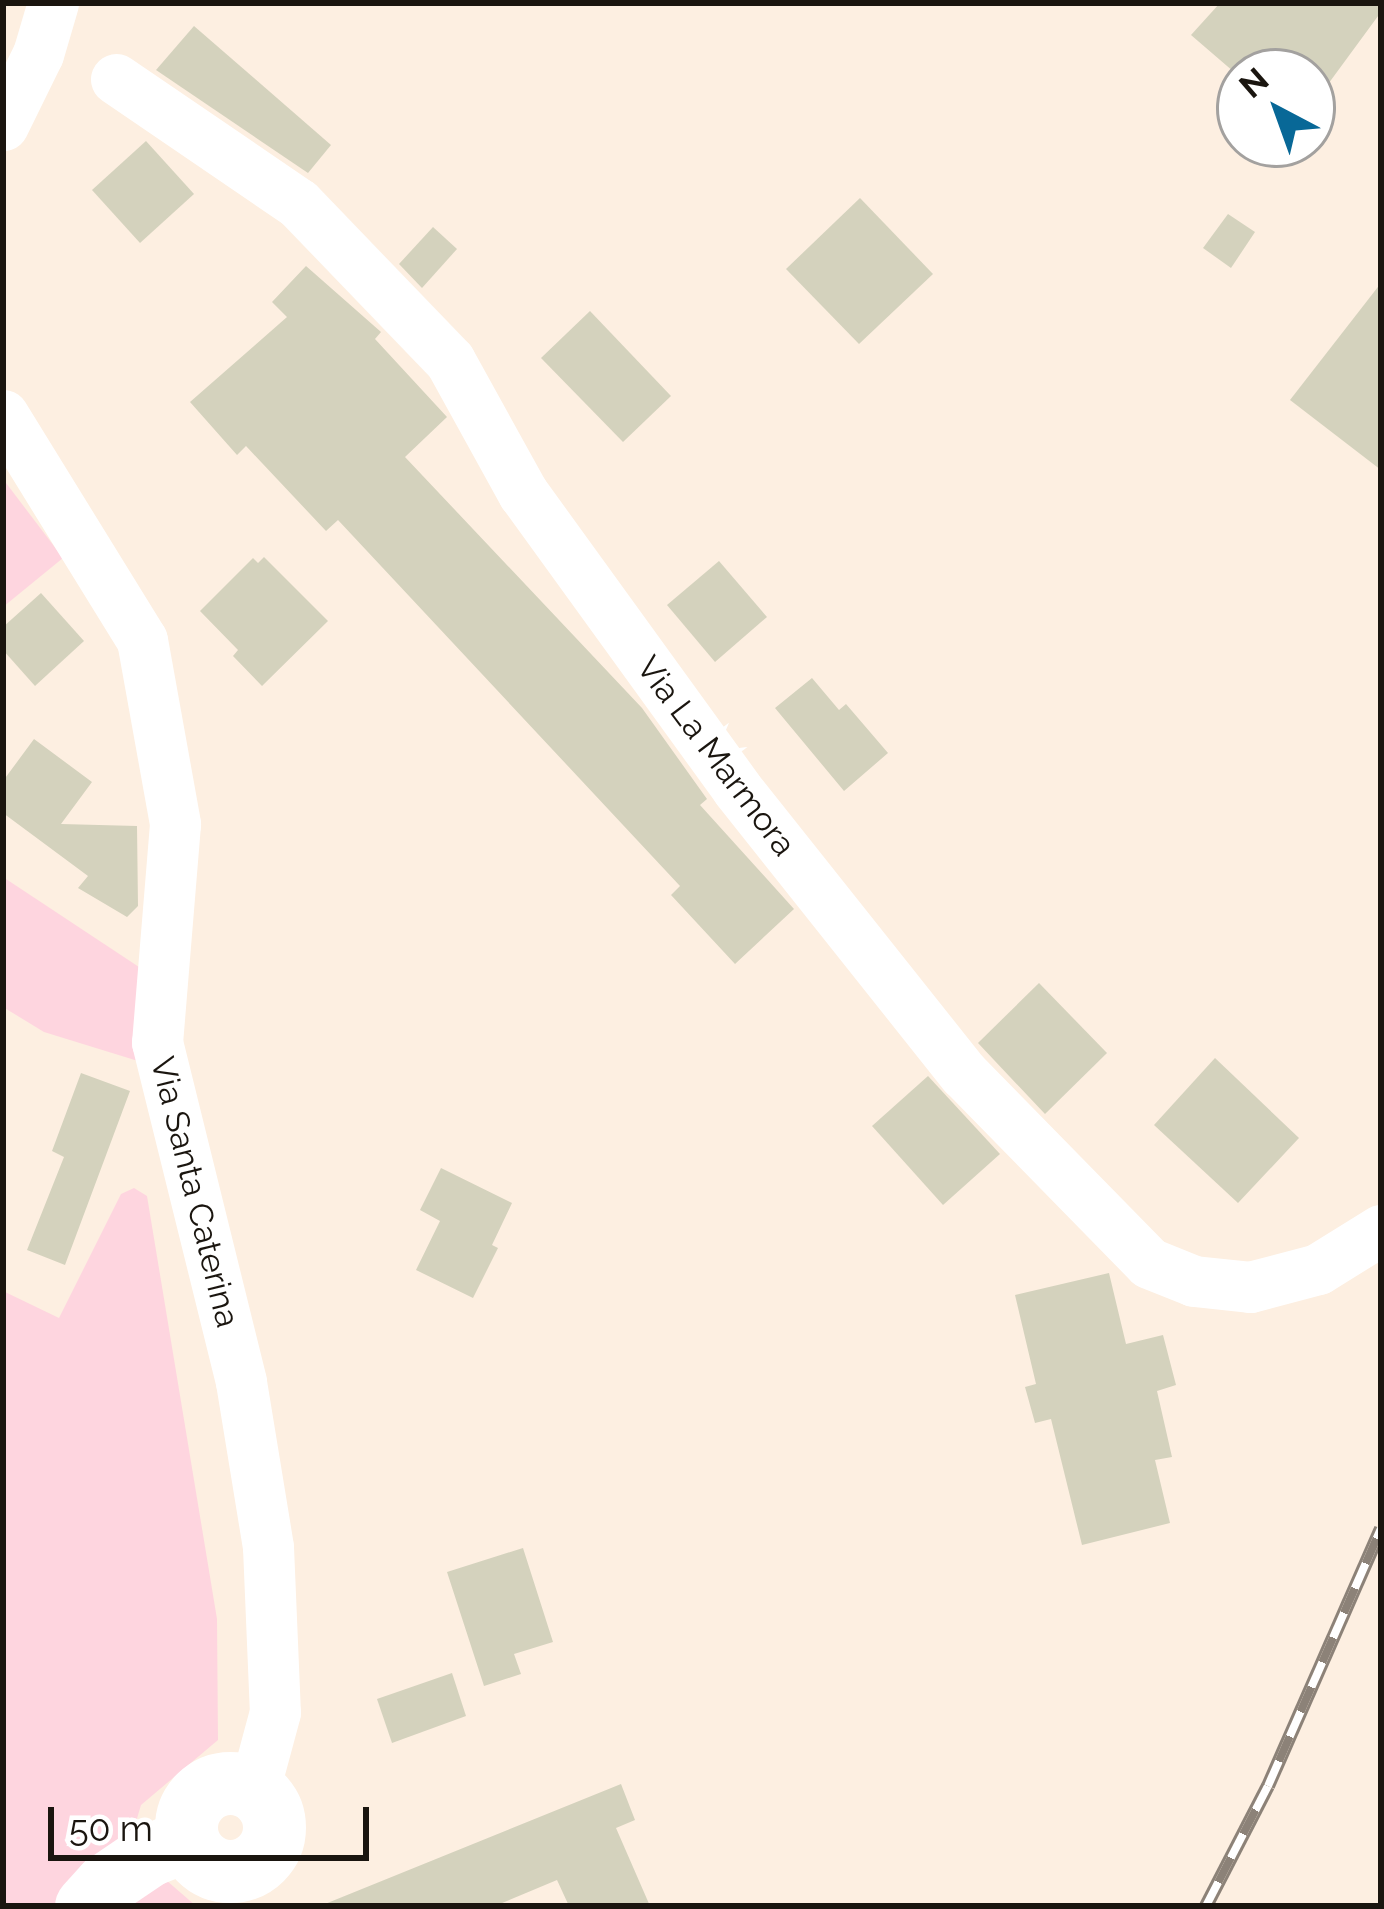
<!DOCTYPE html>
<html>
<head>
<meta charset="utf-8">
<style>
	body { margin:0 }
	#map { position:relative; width:1384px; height:1909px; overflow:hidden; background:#fdefe1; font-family:Raleway,sans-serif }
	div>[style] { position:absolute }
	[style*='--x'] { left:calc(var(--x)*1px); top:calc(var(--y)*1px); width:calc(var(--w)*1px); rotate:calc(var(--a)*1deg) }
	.green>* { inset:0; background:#fed5df }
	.building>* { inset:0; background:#d4d2bd }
	.minor>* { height:51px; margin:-25.5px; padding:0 25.5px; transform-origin:25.5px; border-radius:25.5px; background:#fff }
	.tertiary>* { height:63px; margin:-31.5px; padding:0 31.5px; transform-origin:31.5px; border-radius:31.5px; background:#fff }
	.tertiary>.ring { margin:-31.5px; padding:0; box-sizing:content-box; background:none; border:63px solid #fff; border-radius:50% }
	.rail>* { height:14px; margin-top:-7px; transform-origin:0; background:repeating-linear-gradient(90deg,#fff 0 27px,#8c8278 0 54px); box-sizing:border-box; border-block:3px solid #8c8278 }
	span { translate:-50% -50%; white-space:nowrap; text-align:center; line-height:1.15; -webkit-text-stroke:12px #fff; paint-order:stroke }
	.street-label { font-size:33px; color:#1a150f }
	.frame { position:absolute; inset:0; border:6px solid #1a150f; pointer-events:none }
	.north { position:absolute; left:1216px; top:48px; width:120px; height:120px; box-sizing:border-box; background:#fff; border:3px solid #a3a19f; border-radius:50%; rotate:319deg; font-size:33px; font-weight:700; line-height:48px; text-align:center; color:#1a150f }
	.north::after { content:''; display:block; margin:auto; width:42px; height:54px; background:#086897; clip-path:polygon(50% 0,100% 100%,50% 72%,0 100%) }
	.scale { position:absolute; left:48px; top:1807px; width:321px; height:54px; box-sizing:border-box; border:6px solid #1a150f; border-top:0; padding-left:15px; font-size:36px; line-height:42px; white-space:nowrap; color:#1a150f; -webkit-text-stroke:9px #fff; paint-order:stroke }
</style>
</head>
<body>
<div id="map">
	<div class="green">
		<i style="clip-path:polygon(3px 479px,63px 558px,3px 607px)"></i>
		<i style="clip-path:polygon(3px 877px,142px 969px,138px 1061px,44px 1032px,3px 1007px)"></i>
		<i style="clip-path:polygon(134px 1188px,147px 1196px,217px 1619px,218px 1740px,141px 1805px,133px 1832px,144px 1861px,196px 1906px,3px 1906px,3px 1291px,59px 1318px,121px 1194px)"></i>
	</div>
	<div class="building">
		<i style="clip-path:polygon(1220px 3px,1381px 3px,1381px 12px,1312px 106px,1312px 72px,1234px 72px,1191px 35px)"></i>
		<i style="clip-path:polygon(194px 26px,331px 145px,308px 173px,156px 70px)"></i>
		<i style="clip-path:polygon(146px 141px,194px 194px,140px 243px,92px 190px)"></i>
		<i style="clip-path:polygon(860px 198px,933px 274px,859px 344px,786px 269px)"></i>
		<i style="clip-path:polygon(1228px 214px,1255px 232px,1231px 268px,1203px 248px)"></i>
		<i style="clip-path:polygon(433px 227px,457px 249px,422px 288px,399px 264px)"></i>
		<i style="clip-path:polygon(306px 266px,381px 332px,375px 339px,447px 417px,405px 457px,642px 708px,707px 799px,700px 805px,794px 909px,735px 964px,671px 895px,680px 886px,338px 520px,326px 531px,246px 446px,237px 455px,190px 402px,287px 317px,272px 302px)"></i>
		<i style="clip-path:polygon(1381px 283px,1381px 470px,1290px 400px)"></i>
		<i style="clip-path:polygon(590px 311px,671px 396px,623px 442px,541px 358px)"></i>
		<i style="clip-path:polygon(264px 557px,328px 621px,262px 686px,233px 656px,238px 650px,200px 611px,253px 558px,258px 563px)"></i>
		<i style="clip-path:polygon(719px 561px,767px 617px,715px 662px,667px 605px)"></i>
		<i style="clip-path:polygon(41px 593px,84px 641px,35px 686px,3px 650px,3px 627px)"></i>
		<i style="clip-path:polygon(812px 678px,839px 710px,846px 704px,888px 753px,844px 791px,775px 708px)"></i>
		<i style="clip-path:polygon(34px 739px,92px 782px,61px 824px,137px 826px,138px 906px,127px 917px,78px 888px,88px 876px,3px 813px,3px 781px)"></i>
		<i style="clip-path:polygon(1039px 983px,1107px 1053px,1045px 1114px,978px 1043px)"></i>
		<i style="clip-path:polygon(1215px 1058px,1299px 1138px,1238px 1203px,1154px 1125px)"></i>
		<i style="clip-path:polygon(81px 1073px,130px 1091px,65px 1265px,27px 1250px,64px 1157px,52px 1151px)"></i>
		<i style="clip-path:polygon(928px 1076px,1000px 1154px,943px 1205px,872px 1126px)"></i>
		<i style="clip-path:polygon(441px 1168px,512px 1203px,492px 1245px,498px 1248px,473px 1298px,416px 1270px,440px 1221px,420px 1210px)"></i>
		<i style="clip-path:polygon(1109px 1273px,1126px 1344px,1163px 1335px,1176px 1385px,1157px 1391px,1172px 1457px,1155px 1460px,1170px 1523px,1082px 1545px,1051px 1419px,1035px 1423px,1025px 1387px,1036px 1384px,1015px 1295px)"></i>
		<i style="clip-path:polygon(523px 1548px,553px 1642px,514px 1654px,521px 1674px,484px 1686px,447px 1572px)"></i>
		<i style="clip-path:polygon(452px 1673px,466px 1716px,392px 1743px,377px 1699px)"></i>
		<i style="clip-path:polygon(621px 1784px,635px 1820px,616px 1828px,650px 1906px,569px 1906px,557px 1880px,495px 1906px,320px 1906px)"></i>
	</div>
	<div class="minor">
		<i style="--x:116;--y:79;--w:220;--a:34.3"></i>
		<i style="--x:298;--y:203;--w:219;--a:46.1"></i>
		<i style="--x:450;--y:361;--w:151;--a:61.1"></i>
		<i style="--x:523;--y:493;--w:365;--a:54.1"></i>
		<i style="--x:737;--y:789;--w:364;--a:51.5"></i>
		<i style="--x:964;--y:1074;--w:264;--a:45.6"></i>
		<i style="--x:1149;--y:1263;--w:48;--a:21.8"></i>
		<i style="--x:1194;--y:1281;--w:56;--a:6.1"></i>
		<i style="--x:1250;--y:1287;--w:70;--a:-14.8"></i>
		<i style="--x:1318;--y:1269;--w:74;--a:-31.8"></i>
		<i style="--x:3;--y:125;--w:79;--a:-63.8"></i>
		<i style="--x:38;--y:54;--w:53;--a:-73.6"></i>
		<i style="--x:3;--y:415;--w:264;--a:58.3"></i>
		<i style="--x:142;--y:640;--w:187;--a:79.8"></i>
		<i style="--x:175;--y:824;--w:219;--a:94.7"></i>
		<i style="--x:157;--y:1042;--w:350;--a:76.1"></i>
		<i style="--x:241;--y:1382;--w:167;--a:80.7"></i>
		<i style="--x:268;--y:1547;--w:165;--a:87.6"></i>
		<i style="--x:275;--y:1712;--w:81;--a:105.1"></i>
	</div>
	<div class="tertiary">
		<i class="ring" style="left:186px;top:1783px;width:25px;height:25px"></i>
		<i style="--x:86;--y:1906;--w:30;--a:-48"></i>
		<i style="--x:106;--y:1884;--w:52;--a:-34"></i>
		<i style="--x:149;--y:1855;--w:41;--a:-21.5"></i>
	</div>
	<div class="rail">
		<i style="--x:1206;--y:1906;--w:135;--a:-62.7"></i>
		<i style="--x:1268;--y:1786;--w:281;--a:-66.3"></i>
	</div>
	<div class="street-label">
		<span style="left:716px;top:756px;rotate:53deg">Via La Marmora</span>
		<span style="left:195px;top:1192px;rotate:76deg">Via Santa Caterina</span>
	</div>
	<div class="frame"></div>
	<div class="north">N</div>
	<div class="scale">50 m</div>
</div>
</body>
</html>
